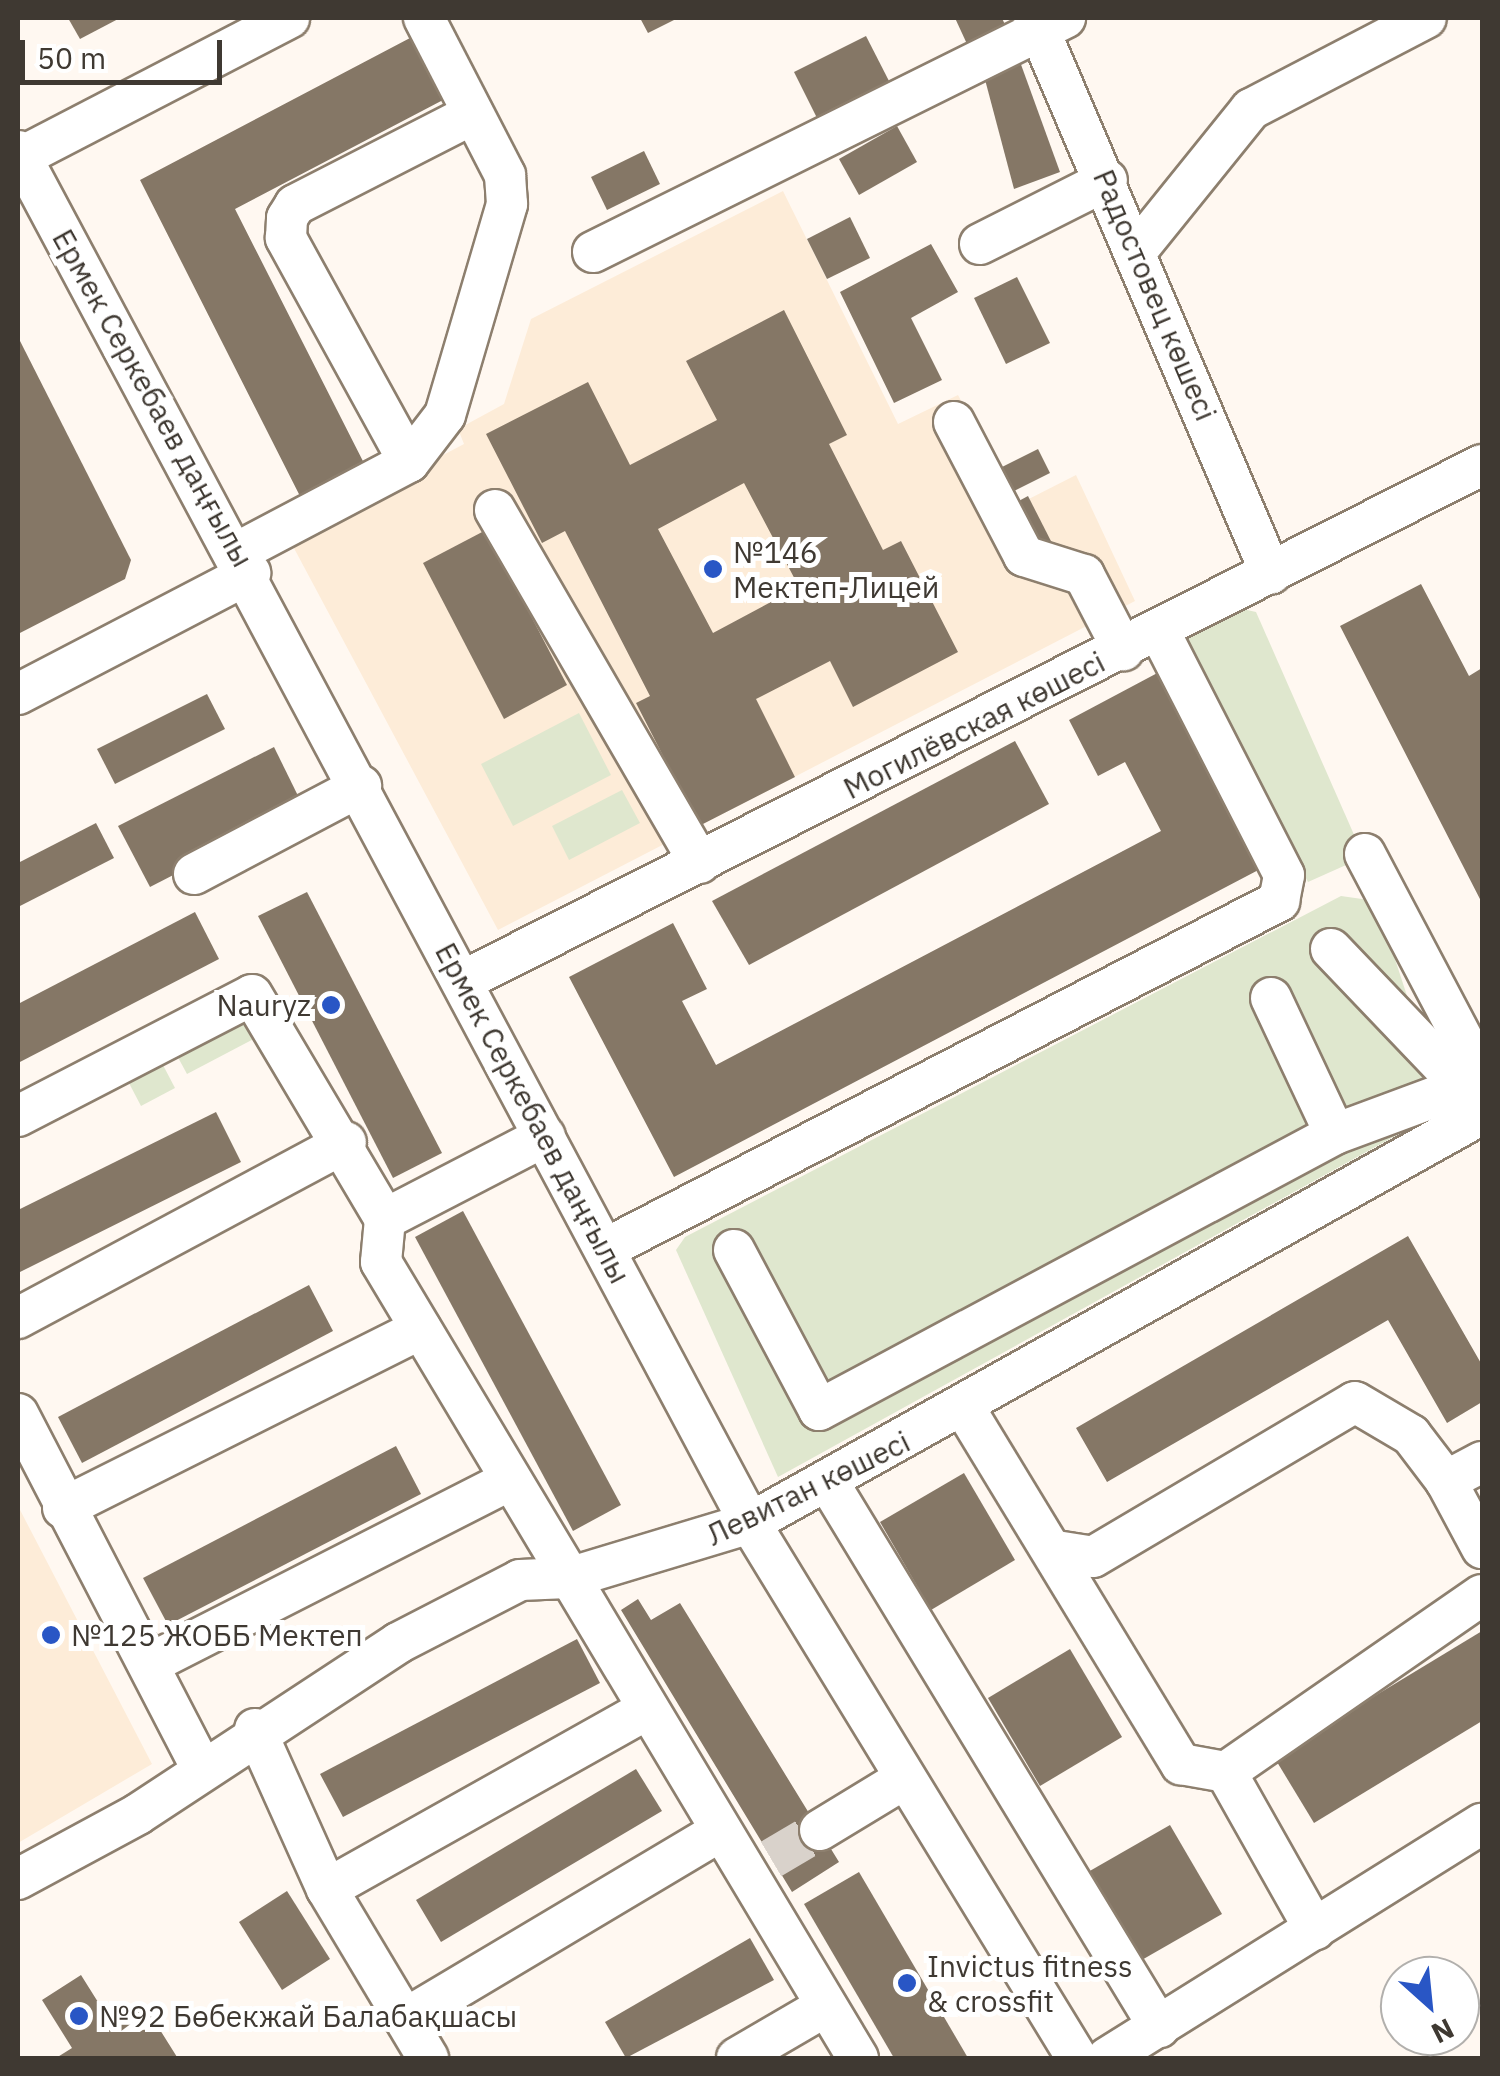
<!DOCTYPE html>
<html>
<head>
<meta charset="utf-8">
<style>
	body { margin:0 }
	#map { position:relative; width:1500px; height:2076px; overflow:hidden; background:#fff8f1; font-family:"IBM Plex Sans",sans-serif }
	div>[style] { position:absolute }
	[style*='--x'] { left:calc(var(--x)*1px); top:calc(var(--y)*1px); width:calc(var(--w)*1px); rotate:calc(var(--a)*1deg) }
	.built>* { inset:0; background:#fdecd8 }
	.green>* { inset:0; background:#dfe7ce }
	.building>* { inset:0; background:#857766 }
	.minor-tunnel>* { height:40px; margin-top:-20px; transform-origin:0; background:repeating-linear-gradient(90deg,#d9d2cb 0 40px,transparent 0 60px) }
	.roads { filter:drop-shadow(2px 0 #8d7f6e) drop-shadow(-2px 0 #8d7f6e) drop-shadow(0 2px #8d7f6e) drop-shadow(0 -2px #8d7f6e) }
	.minor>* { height:40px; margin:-20px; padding:0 20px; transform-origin:20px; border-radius:20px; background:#fff }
	.dots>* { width:28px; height:28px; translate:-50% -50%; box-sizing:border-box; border:5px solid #fff; border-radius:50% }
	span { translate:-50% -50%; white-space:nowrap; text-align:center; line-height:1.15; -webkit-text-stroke:10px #fff; paint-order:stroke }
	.street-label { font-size:30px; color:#3f3932 }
	.poi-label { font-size:30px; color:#3f3932 }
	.left { translate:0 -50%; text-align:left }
	.right { translate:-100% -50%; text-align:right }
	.frame { position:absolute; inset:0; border:20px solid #3f3932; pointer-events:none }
	.north { position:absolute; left:1380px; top:1956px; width:100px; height:100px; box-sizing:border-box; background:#fff; border:2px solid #b2b0ad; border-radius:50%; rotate:153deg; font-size:28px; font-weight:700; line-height:40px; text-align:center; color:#3f3932 }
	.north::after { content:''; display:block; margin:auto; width:35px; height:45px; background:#2956c5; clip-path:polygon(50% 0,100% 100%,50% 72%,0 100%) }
	.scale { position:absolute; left:20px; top:40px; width:202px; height:45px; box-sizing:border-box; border:5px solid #3f3932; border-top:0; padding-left:12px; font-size:30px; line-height:35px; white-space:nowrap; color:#3f3932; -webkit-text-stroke:8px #fff; paint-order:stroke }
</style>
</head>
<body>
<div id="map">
	<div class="built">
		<i style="clip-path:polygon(783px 191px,898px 424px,958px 395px,1017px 505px,1076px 475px,1135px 601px,498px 930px,288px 537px,464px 444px,458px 429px,504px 404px,531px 319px)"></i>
		<i style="clip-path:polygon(18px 1506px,152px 1764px,18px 1843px)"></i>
	</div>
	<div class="green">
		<i style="clip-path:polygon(1238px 608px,1256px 612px,1359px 846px,1355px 861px,1308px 882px,1186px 648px,1189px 635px)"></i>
		<i style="clip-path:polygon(579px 713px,611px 775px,513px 826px,481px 764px)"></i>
		<i style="clip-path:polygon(622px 790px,640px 823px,569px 860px,552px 826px)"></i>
		<i style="clip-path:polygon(1341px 896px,1376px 901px,1444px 1109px,778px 1477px,676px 1250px,685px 1237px)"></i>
		<i style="clip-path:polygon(244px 998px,263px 1034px,187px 1074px,168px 1039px)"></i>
		<i style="clip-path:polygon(153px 1046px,175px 1088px,141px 1106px,119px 1064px)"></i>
	</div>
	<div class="building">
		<i style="clip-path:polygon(68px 18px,120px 18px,80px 39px)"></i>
		<i style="clip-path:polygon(640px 18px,678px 18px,648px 33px)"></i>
		<i style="clip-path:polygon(955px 18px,1002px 18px,1006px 27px,967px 44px)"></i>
		<i style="clip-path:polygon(866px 36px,889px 81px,817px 118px,794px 72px)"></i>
		<i style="clip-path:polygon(410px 38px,443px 100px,235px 209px,370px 475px,306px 508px,140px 180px)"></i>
		<i style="clip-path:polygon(1019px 59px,1060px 172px,1014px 189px,983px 72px)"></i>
		<i style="clip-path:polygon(897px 126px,917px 162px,859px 195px,839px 159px)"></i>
		<i style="clip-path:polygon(644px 151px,660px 184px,607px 210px,591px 177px)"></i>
		<i style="clip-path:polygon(850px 217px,870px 258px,827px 279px,807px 239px)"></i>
		<i style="clip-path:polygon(931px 244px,958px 292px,911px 318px,942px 380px,894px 403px,840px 292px)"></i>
		<i style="clip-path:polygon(1017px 277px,1050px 343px,1006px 364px,974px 298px)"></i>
		<i style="clip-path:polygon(evenodd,784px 310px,847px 435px,829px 444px,883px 550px,901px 541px,958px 652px,853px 707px,830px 661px,756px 699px,795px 777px,699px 826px,636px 703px,650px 696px,565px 531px,542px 543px,486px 434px,588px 382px,630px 465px,717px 420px,686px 361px,784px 310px,744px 483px,799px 587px,713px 633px,658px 529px,744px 483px)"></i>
		<i style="clip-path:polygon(18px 337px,131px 560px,125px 579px,18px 634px)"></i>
		<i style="clip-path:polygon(1038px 449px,1050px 473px,1002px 497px,990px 473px)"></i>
		<i style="clip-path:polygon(1028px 496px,1054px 547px,1034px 557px,1008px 507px)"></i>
		<i style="clip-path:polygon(486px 530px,567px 685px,504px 719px,423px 563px)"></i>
		<i style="clip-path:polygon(1421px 584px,1469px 676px,1482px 668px,1482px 903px,1340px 626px)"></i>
		<i style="clip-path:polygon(1163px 670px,1266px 866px,674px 1177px,569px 977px,673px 923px,707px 989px,682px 1001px,716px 1065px,1161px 831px,1125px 762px,1098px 776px,1069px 720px)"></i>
		<i style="clip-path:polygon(207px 694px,225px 729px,115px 784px,97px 749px)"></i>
		<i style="clip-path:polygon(1015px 741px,1049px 804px,749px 965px,712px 901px)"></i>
		<i style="clip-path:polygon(274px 747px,304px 808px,150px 887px,118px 826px)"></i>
		<i style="clip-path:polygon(96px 823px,114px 858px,18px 907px,18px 863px)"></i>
		<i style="clip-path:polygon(307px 892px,442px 1153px,393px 1178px,258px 916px)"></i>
		<i style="clip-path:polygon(195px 912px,219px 959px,18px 1063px,18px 1004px)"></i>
		<i style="clip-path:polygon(216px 1112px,241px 1162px,18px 1273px,18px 1210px)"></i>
		<i style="clip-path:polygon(463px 1211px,621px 1505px,573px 1531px,415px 1237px)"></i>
		<i style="clip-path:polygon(1408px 1236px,1482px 1365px,1482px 1402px,1447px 1423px,1388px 1320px,1107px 1482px,1076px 1428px)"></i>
		<i style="clip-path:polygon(309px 1285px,333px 1331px,82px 1463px,58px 1417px)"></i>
		<i style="clip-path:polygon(396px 1446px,421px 1494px,168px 1625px,143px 1578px)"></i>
		<i style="clip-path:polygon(964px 1473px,1015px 1560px,931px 1610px,880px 1522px)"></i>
		<i style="clip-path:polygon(638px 1599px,651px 1620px,680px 1603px,839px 1862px,792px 1892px,621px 1610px)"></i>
		<i style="clip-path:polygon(1482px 1631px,1482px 1721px,1314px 1823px,1274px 1757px)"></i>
		<i style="clip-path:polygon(577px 1639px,600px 1683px,343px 1817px,320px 1774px)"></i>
		<i style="clip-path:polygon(1070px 1649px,1122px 1737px,1040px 1786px,988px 1698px)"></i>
		<i style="clip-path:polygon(636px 1769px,662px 1811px,441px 1942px,416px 1900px)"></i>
		<i style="clip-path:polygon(1170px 1825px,1222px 1914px,1140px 1961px,1088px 1872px)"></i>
		<i style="clip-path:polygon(859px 1872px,968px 2058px,894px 2058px,804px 1904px)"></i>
		<i style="clip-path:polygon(287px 1891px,330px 1959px,282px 1990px,239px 1922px)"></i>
		<i style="clip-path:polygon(750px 1938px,774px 1980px,626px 2058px,605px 2022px)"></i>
		<i style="clip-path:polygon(81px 1975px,113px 2026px,145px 2006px,177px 2057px,56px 2058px,72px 2048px,42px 2000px)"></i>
	</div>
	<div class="minor-tunnel">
		<i style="--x:771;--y:1859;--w:57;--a:-30.6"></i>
	</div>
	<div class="roads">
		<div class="minor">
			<i style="--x:1034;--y:18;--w:604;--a:66.91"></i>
			<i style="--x:18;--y:151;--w:1555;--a:61.92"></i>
			<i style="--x:750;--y:1523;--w:627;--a:58.57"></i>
			<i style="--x:21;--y:157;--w:302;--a:-27.4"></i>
			<i style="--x:980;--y:244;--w:142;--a:-26.7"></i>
			<i style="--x:1138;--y:249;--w:180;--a:-51.1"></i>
			<i style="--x:1251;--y:109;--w:197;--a:-27.5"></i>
			<i style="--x:593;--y:252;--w:527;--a:-26.37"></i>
			<i style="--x:954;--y:422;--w:151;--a:62.4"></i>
			<i style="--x:1024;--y:556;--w:63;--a:17.6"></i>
			<i style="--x:1084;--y:575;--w:85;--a:62.5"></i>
			<i style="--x:409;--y:462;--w:59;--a:-52.5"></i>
			<i style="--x:445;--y:415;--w:220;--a:-73.6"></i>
			<i style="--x:507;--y:204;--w:29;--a:-94"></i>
			<i style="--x:505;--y:175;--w:177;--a:-117.3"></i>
			<i style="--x:495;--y:510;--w:408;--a:59.9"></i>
			<i style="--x:238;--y:552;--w:193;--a:-27.8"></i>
			<i style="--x:409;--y:462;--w:256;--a:-118.8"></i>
			<i style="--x:286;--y:238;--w:20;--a:-87"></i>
			<i style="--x:287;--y:218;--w:15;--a:-58"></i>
			<i style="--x:295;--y:205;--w:200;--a:-27.1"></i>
			<i style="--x:18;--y:694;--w:262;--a:-27.5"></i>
			<i style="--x:1365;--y:854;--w:251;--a:62.2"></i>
			<i style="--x:194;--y:874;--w:189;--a:-27.8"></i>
			<i style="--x:1331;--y:949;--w:216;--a:46.3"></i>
			<i style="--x:463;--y:981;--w:1142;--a:-26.86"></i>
			<i style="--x:1271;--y:998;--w:150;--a:64.8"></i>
			<i style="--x:1335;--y:1134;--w:115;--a:-20.3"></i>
			<i style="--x:1443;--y:1094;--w:40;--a:37"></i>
			<i style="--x:18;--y:1116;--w:263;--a:-27.3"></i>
			<i style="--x:252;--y:995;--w:261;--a:59.3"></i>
			<i style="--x:385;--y:1219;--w:43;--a:95.3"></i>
			<i style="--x:381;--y:1262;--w:928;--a:59.07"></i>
			<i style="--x:385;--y:1219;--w:180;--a:-27.4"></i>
			<i style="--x:605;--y:1249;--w:759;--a:-27.31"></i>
			<i style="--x:1279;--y:901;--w:26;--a:-79"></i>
			<i style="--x:1284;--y:875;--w:274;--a:-117.1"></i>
			<i style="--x:734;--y:1250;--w:181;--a:62"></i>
			<i style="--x:819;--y:1410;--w:585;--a:-28.14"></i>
			<i style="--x:18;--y:1318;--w:372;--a:-28.2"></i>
			<i style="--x:965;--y:1409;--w:416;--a:58.7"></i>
			<i style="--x:1181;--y:1764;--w:46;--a:10.1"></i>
			<i style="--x:1226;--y:1772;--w:311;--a:-34.7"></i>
			<i style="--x:18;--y:1414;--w:398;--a:62.6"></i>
			<i style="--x:1482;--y:1462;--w:41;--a:152.2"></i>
			<i style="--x:1446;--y:1481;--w:76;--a:61.8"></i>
			<i style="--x:828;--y:1482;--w:638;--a:58.73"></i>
			<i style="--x:63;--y:1508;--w:400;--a:-26.6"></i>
			<i style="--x:1056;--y:1551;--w:37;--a:9"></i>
			<i style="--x:1093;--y:1557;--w:304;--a:-30.6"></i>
			<i style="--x:1355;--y:1402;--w:65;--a:30.5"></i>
			<i style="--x:1411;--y:1435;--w:58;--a:52.7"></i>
			<i style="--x:151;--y:1663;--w:401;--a:-27"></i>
			<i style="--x:255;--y:1729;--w:175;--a:65.8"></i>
			<i style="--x:327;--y:1889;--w:197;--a:59.1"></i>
			<i style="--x:1226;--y:1772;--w:181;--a:60.6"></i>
			<i style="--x:820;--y:1830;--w:98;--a:-31.3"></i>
			<i style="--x:18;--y:1879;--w:136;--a:-28.4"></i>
			<i style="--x:138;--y:1814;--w:311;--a:-33.3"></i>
			<i style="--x:398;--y:1643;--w:137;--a:-27.3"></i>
			<i style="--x:520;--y:1580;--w:48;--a:-2.4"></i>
			<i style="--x:568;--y:1578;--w:190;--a:-16.8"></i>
			<i style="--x:750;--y:1523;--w:839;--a:-29.19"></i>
			<i style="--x:327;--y:1889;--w:366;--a:-29.3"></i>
			<i style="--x:405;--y:2019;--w:367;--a:-30.8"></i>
			<i style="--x:737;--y:2058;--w:103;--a:-30.3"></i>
			<i style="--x:1107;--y:2058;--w:442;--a:-32"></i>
		</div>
	</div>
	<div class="dots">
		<i style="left:713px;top:569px;background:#2956c5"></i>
		<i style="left:331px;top:1005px;background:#2956c5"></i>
		<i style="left:51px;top:1635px;background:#2956c5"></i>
		<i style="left:907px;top:1983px;background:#2956c5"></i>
		<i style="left:79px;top:2016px;background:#2956c5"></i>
	</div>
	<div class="street-label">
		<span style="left:1155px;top:295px;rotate:67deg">Радостовец көшесі</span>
		<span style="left:153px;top:398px;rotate:61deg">Ермек Серкебаев даңғылы</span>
		<span style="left:974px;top:725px;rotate:-27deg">Могилёвская көшесі</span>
		<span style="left:533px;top:1113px;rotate:62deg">Ермек Серкебаев даңғылы</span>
		<span style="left:808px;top:1488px;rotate:-26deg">Левитан көшесі</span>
	</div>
	<div class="poi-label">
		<span class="left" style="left:733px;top:569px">№146<br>Мектеп-Лицей</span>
		<span class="right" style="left:311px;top:1005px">Nauryz</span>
		<span class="left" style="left:71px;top:1635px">№125 ЖОББ Мектеп</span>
		<span class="left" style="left:927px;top:1983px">Invictus fitness<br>&amp; crossfit</span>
		<span class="left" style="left:99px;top:2016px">№92 Бөбекжай Балабақшасы</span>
	</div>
	<div class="frame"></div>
	<div class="north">N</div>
	<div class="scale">50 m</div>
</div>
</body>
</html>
